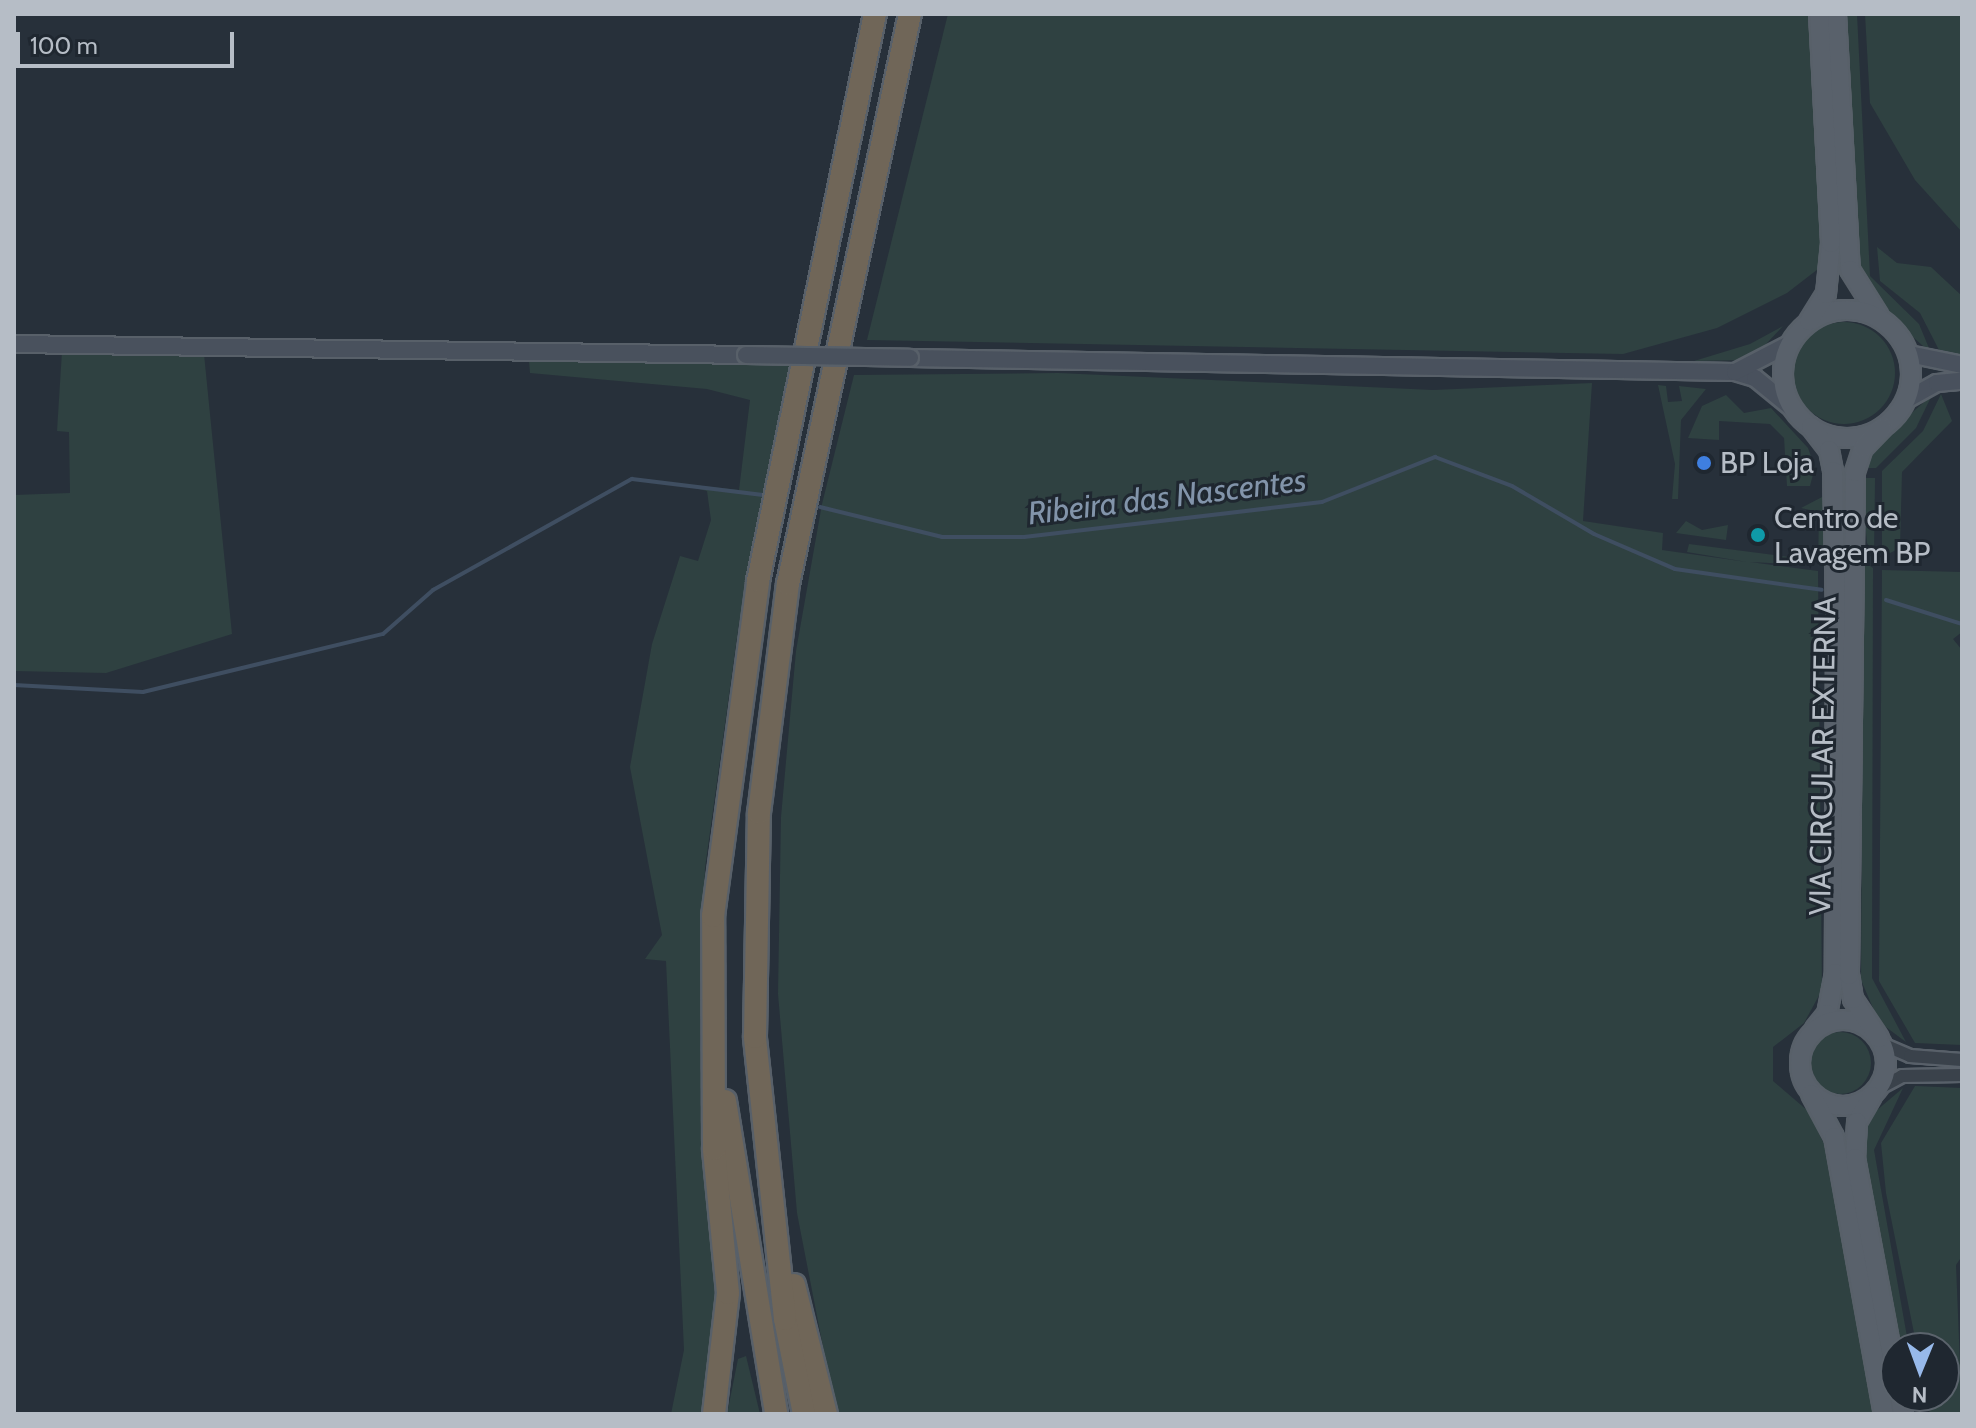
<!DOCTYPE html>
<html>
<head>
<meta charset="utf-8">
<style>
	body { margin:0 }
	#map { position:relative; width:1976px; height:1428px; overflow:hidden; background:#27303a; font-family:Cabin,sans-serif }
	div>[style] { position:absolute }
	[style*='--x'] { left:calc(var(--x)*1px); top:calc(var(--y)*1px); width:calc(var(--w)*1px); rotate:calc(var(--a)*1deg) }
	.green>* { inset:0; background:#2f4141 }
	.round { border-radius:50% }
	.stream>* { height:4px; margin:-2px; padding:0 2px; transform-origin:2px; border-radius:2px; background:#3f4e61 }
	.roads { filter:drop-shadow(2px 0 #586069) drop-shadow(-2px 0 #586069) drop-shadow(0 2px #586069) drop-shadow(0 -2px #586069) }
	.street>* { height:12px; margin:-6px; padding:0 6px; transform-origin:6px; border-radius:6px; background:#3a424b }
	.secondary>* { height:16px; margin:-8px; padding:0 8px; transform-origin:8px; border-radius:8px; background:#49515d }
	.primary>* { height:18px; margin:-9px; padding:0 9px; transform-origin:9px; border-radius:9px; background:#59616b }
	.primary>.ring { margin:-9px; padding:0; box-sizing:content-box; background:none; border:18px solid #59616b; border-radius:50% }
	.highway>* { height:22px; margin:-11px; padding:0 11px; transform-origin:11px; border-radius:11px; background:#706658 }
	.bridges { filter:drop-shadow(2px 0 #586069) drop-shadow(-2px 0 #586069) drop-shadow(0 2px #586069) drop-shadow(0 -2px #586069) }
	.secondary-bridge>* { height:16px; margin:-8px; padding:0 8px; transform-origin:8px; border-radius:8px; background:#49515d }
	.dots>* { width:22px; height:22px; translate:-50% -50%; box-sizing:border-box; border:4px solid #1f2730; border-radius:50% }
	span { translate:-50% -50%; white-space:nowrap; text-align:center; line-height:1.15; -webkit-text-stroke:6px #1f2730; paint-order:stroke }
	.poi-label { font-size:30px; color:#b6bdc6 }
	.left { translate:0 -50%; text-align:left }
	.street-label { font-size:30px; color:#b6bdc6 }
	.water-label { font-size:32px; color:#8294aa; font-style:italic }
	.frame { position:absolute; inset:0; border:16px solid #b6bdc6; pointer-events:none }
	.north { position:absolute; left:1880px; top:1332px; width:80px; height:80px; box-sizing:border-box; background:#1f2730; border:2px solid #5b636c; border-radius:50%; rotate:181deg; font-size:22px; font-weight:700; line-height:32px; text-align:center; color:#b6bdc6 }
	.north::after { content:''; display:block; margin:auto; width:28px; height:36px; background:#97b9ea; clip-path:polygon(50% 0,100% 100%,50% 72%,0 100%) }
	.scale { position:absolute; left:16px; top:32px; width:218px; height:36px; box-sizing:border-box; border:4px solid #b6bdc6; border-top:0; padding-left:10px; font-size:24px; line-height:28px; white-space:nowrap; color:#b6bdc6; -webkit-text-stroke:6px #1f2730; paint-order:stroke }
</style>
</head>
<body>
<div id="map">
	<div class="green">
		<i style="clip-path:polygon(948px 14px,1809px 14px,1822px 266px,1787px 293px,1717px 328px,1623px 354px,867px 340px)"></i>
		<i style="clip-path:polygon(1846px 14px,1857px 14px,1870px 276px,1919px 324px,1931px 353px,1870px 299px,1860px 272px)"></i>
		<i style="clip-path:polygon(1865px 14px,1962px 14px,1962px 232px,1915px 180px,1870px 103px)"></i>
		<i style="clip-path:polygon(1877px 247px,1897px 263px,1931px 267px,1962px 296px,1962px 355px,1939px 350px,1920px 313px,1880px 281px)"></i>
		<i class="round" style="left:1793px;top:322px;width:102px;height:102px"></i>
		<i style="clip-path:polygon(1783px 326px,1751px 360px,1694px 361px,1750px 344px)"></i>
		<i style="clip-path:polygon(62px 351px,204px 354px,232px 634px,106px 673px,14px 671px,14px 495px,70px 493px,69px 432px,57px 431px)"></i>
		<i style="clip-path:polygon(529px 361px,790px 363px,739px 623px,705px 868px,700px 1038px,721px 1289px,707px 1414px,671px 1414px,684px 1350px,666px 961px,645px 959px,662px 935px,630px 767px,652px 644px,680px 556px,698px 561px,711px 520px,707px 491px,675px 483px,739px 490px,750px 400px,707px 389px,530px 373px)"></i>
		<i style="clip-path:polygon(1058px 373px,1433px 390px,1592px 383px,1583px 521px,1663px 533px,1662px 550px,1747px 562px,1687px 552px,1689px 544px,1789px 557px,1788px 564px,1750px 562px,1818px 571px,1822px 990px,1804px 1023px,1773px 1047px,1773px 1081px,1808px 1111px,1824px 1144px,1874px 1414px,836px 1414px,797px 1213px,778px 994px,781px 817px,796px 651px,822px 504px,854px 375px)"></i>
		<i style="clip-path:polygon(1658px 385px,1666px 386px,1668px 402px,1682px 401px,1679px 386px,1706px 389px,1681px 420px,1678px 499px,1672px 499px,1675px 464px)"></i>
		<i style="clip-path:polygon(1941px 394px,1952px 421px,1902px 472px,1900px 548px,1882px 557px,1882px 471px,1923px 431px)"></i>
		<i style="clip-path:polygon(1726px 395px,1744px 413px,1771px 408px,1808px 448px,1815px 467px,1810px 486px,1787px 486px,1784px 438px,1770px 424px,1719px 421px,1719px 440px,1688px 438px,1702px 406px)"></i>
		<i style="clip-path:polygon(1932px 395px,1916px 428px,1876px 468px,1862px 468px,1872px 448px)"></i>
		<i style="clip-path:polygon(1861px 478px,1875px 478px,1874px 554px,1867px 543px)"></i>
		<i style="clip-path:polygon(1824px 496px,1824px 553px,1818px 566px,1819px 512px,1801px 508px)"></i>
		<i style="clip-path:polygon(1686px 521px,1702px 530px,1728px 525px,1726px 540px,1676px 533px)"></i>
		<i style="clip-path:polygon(1863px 561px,1873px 568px,1872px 978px,1906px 1042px,1879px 1022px,1861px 980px)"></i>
		<i style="clip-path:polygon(1882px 570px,1962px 572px,1962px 632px,1953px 639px,1962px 650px,1962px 1045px,1915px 1043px,1879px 981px)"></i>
		<i class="round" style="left:1809px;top:1032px;width:62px;height:62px"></i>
		<i style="clip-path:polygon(1915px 1086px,1962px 1088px,1962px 1256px,1956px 1265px,1962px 1414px,1930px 1414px,1926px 1396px,1944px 1396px,1944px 1348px,1917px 1348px,1886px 1193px,1881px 1143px)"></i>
		<i style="clip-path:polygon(1903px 1088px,1874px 1150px,1909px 1348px,1898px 1348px,1862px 1156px,1870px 1116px)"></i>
		<i style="clip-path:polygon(746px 1356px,760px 1414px,727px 1414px,738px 1359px)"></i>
	</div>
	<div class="stream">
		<i style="--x:820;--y:507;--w:126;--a:13.8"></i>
		<i style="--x:942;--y:537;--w:82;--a:0"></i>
		<i style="--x:1024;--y:537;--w:300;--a:-6.7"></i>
		<i style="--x:1322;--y:502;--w:122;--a:-21.7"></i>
		<i style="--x:1435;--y:457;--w:82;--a:20.6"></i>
		<i style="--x:1512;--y:486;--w:95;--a:30.3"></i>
		<i style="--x:1594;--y:534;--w:88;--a:23.4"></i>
		<i style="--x:1675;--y:569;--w:148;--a:8.1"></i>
		<i style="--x:1886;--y:600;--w:80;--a:17.5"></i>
		<i style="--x:14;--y:685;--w:129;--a:3.1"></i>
		<i style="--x:143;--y:692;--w:247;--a:-13.6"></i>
		<i style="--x:383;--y:634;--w:67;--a:-41.3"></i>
		<i style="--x:433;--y:590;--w:228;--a:-29.2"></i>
		<i style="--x:632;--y:479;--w:132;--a:7"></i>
	</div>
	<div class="roads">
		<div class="street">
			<i style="--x:1882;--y:1044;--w:30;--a:23"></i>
			<i style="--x:1910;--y:1056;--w:52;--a:4.4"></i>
			<i style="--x:1878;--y:1089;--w:27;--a:-28"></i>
			<i style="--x:1902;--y:1076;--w:60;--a:-1"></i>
		</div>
		<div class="secondary">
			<i style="--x:14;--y:344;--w:732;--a:0.86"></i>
			<i style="--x:1909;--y:354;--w:54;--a:11.7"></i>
			<i style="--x:910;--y:358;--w:825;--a:0.97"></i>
			<i style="--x:1735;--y:372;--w:21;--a:17"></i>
			<i style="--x:1755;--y:378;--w:49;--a:39.2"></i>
			<i style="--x:1735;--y:372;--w:63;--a:-27.4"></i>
			<i style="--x:1906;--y:400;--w:35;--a:-29"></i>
			<i style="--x:1937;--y:383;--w:25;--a:-5"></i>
		</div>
		<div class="primary">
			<i style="--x:1836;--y:14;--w:256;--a:86.9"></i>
			<i style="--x:1850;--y:270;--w:54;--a:57.8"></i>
			<i class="ring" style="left:1783px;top:310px;width:110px;height:110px"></i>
			<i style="--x:1809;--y:321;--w:32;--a:-58"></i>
			<i style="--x:1826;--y:294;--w:51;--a:-84.4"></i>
			<i style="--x:1831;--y:243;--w:229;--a:-93"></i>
			<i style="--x:1811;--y:427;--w:29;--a:52"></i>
			<i style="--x:1829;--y:450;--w:21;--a:79"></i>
			<i style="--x:1833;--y:471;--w:148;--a:88.8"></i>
			<i style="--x:1836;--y:619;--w:354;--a:90.2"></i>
			<i style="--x:1835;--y:973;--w:42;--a:101"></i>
			<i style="--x:1827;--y:1014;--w:19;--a:129"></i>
			<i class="ring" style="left:1800px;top:1020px;width:68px;height:68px"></i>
			<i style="--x:1879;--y:1038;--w:47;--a:-123.7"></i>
			<i style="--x:1853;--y:999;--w:24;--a:-99"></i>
			<i style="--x:1849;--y:975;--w:503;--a:-89.32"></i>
			<i style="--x:1855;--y:472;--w:25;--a:-72"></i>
			<i style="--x:1863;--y:448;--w:28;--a:-46"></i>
			<i style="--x:1811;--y:1094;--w:49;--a:61.9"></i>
			<i style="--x:1834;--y:1137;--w:281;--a:79.8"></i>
			<i style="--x:1872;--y:1096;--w:30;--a:120"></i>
			<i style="--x:1857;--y:1122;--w:36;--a:93"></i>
			<i style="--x:1855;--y:1158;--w:223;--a:79.4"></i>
			<i style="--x:1900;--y:1396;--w:18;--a:81"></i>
		</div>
		<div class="highway">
			<i style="--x:725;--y:1101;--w:317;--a:80.7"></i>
			<i style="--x:794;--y:1285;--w:133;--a:76.1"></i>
			<i style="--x:714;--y:1414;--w:122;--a:-83.4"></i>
			<i style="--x:728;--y:1293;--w:145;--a:-95.6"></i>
			<i style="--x:714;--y:1149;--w:233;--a:-90.2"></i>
			<i style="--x:713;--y:916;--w:338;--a:-82.3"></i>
			<i style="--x:758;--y:581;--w:579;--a:-78.34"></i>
			<i style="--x:804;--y:1414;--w:97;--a:-101.3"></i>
			<i style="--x:785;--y:1319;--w:284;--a:-96.1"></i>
			<i style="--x:755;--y:1037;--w:224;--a:-89"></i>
			<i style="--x:759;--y:813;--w:231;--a:-82.8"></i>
			<i style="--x:788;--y:584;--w:583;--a:-77.92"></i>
		</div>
	</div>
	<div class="bridges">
		<div class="secondary-bridge">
			<i style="--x:746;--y:355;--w:164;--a:1"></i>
		</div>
	</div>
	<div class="dots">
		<i style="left:1704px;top:463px;background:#3f7fe0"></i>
		<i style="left:1758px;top:535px;background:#0f9aa8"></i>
	</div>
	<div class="poi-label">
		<span class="left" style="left:1720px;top:463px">BP Loja</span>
		<span class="left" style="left:1774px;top:535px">Centro de<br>Lavagem BP</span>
	</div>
	<div class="street-label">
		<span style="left:1823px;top:756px;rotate:-89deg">VIA CIRCULAR EXTERNA</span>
	</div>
	<div class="water-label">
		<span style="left:1167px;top:497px;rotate:-7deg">Ribeira das Nascentes</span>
	</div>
	<div class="frame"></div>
	<div class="north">N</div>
	<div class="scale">100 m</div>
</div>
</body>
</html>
